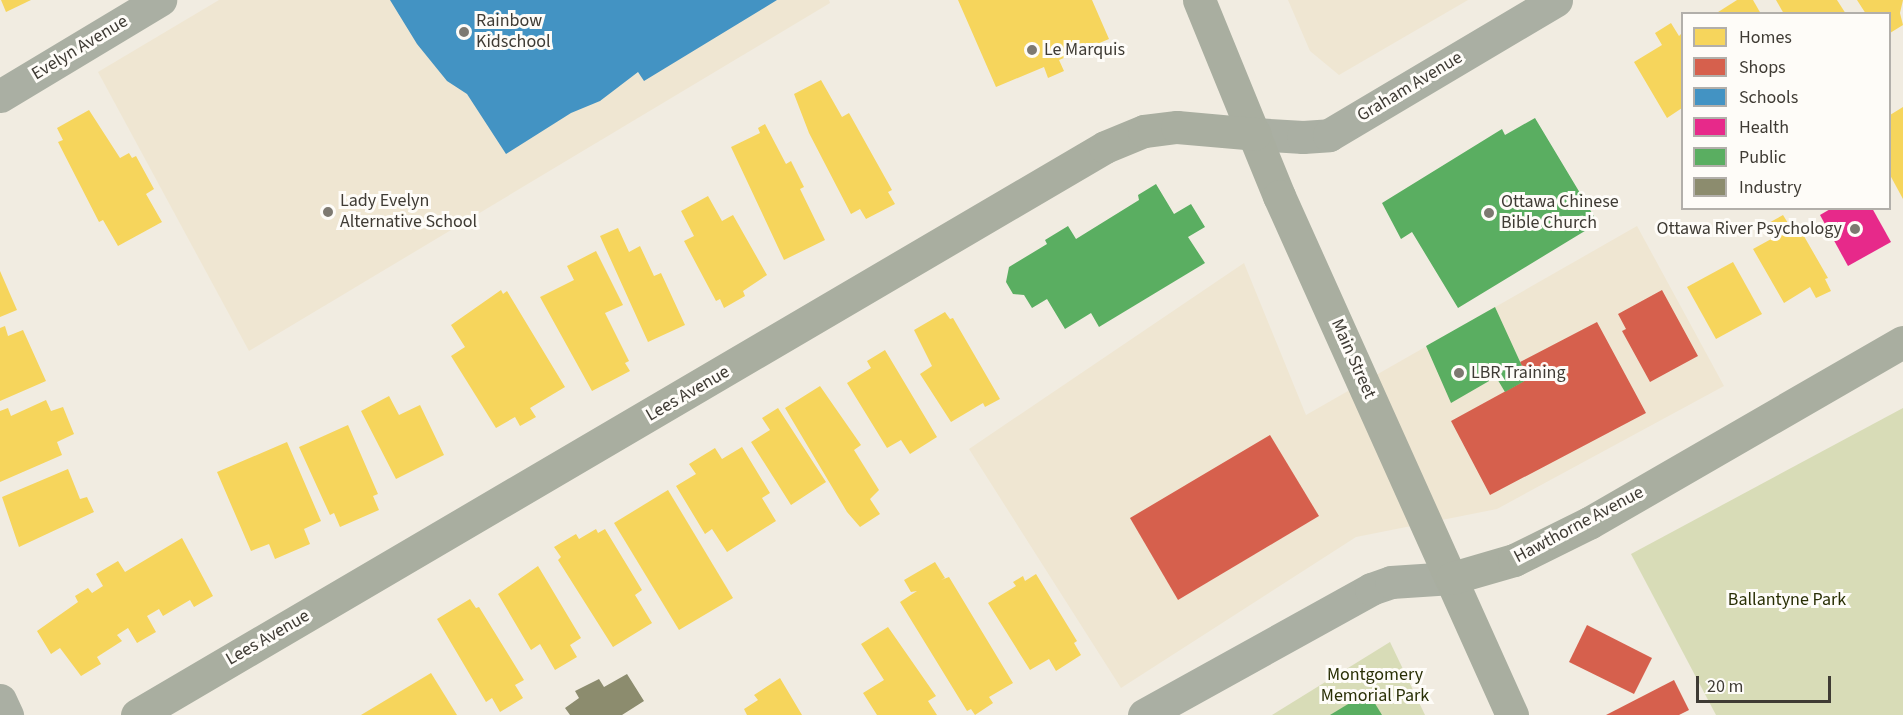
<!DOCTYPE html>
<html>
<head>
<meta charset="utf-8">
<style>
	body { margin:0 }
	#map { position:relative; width:1903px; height:715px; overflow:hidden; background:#f1ece1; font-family:"Source Sans 3",sans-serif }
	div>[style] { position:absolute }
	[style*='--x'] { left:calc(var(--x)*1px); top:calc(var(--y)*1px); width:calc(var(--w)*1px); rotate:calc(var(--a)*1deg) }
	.built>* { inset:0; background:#efe6d2 }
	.green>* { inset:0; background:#d8dcb7 }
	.homes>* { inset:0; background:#f6d55c }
	.shops>* { inset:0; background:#d6604d }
	.schools>* { inset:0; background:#4393c3 }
	.health>* { inset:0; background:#e7298a }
	.public>* { inset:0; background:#5aae61 }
	.industry>* { inset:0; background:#8c8c6e }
	.street>* { height:33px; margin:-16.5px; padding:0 16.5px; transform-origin:16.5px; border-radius:16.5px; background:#aaafa3 }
	.secondary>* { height:33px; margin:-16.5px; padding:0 16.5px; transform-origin:16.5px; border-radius:16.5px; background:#a9aea0 }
	.dots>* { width:16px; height:16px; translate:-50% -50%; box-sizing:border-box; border:3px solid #fefcf8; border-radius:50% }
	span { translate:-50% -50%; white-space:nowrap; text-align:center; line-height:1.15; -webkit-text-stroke:6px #fefcf8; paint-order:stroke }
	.poi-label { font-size:18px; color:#3f3b34 }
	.left { translate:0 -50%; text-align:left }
	.right { translate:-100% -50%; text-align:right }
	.street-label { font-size:18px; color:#3f3b34 }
	.park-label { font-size:18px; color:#292f05 }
	.legend { position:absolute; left:1681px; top:12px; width:210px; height:198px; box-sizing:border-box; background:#fefcf8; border:2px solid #b2afaa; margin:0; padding:8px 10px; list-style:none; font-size:18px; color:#3f3b34 }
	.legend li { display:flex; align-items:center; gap:12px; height:30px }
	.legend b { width:30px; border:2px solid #b2afaa }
	.scale { position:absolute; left:1696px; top:676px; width:135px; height:27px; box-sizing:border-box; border:3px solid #3f3b34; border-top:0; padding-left:8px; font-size:18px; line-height:21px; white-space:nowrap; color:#3f3b34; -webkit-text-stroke:4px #fefcf8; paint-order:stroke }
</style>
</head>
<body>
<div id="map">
	<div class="built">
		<i style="clip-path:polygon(219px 0,829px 0,830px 3px,249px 351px,98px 72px)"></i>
		<i style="clip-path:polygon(1288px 0,1468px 0,1339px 75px,1310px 51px)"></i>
		<i style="clip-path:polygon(1637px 226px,1724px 386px,1497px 509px,1356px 537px,1121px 688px,969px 449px,1244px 263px,1306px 415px)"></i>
	</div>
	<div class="green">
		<i style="clip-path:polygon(1903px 408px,1903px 715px,1716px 715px,1631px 554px)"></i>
		<i style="clip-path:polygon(1390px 642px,1425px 715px,1272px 715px)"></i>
	</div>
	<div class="homes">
		<i style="clip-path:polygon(1px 0,31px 0,6px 12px)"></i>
		<i style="clip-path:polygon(958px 0,1092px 0,1109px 39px,1059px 60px,1064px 71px,1048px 78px,1044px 67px,996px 87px)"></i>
		<i style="clip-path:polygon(1737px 0,1753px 0,1761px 14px,1715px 14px)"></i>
		<i style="clip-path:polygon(1776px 0,1837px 0,1846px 14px,1784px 14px)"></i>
		<i style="clip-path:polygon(1857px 0,1903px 0,1900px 13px,1903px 25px,1890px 33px,1890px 14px,1866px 14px)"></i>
		<i style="clip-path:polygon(1671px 23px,1679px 36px,1682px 33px,1682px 108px,1667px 118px,1634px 62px,1662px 45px,1655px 33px)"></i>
		<i style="clip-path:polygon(821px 80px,842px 117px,849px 113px,892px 190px,888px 192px,895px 204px,866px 219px,860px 209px,851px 214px,809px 133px,794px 94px)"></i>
		<i style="clip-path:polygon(1903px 107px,1903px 199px,1890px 175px,1890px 115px)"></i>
		<i style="clip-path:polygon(89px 110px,120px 158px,129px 153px,132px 158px,136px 156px,154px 189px,146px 194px,162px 222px,118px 246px,103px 220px,99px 222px,58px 142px,63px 140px,57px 128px)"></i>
		<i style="clip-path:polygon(765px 124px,786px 164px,791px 161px,804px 187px,800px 189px,825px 240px,784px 260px,731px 147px,760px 133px,758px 128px)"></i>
		<i style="clip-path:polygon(708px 196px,722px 221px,733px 215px,767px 275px,743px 291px,745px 296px,724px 308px,720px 299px,716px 301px,684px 241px,694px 236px,681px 211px)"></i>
		<i style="clip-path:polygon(1783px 215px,1791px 228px,1797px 224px,1828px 278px,1825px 279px,1831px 291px,1816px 298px,1810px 287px,1784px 303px,1753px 249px,1773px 238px,1765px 225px)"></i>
		<i style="clip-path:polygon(618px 228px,629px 252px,640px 246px,654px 276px,661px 273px,685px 325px,648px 342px,600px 236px)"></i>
		<i style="clip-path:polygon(596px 251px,623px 305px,605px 313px,629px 361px,625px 363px,630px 371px,592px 391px,540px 297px,574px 280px,567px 266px)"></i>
		<i style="clip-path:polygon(1733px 262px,1762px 314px,1716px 339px,1687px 287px)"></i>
		<i style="clip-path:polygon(0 271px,17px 310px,0 317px)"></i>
		<i style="clip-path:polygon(501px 290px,503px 294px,507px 291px,565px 387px,530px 408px,536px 417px,520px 426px,515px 417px,496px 428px,451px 356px,465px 347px,451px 325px)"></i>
		<i style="clip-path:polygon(945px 312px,950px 319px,953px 318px,1000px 399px,985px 407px,983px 403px,951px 422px,920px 374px,932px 366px,914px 330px)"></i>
		<i style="clip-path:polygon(5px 326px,8px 336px,23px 330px,46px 381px,0 401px,0 328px)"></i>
		<i style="clip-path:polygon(885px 350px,937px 437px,910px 454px,901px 440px,887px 448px,847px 383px,871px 368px,867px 361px)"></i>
		<i style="clip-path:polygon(820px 386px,861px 445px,854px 450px,879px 490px,870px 499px,880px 514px,860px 527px,847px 512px,785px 408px)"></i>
		<i style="clip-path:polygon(389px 396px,399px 415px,420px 405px,444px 455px,396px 479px,361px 411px)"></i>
		<i style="clip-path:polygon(46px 400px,51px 411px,63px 407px,74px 434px,57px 442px,62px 455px,0 482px,0 411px,8px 408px,11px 416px)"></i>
		<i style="clip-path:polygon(778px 408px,826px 482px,791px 505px,751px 442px,770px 430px,762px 418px)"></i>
		<i style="clip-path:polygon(348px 425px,378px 494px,373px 496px,379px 510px,340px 527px,334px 513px,330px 515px,299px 447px)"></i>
		<i style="clip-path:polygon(287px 442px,321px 521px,304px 529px,310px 544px,275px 559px,269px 544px,251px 551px,217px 472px)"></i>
		<i style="clip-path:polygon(742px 447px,770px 493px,762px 498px,776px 521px,727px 552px,712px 529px,705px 534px,676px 486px,696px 474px,689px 464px,715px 448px,722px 459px)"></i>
		<i style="clip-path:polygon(68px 469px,80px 499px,87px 497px,94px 512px,19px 547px,2px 497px)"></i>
		<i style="clip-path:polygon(668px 490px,733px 598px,679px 630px,614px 523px)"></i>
		<i style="clip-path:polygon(596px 529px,598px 533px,605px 529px,642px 590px,635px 595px,652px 623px,613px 647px,558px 560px,561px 557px,554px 547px,576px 534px,579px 539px)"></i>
		<i style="clip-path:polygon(182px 538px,213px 596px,194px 607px,190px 600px,163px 616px,159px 609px,147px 616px,156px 632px,137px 643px,128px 628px,117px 635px,122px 641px,97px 657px,101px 664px,81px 676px,60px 648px,51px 654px,37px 631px,78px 602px,75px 596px,88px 588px,92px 593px,103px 586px,96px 574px,118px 561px,125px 572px)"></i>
		<i style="clip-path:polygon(935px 562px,945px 578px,941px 580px,949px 577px,1013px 683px,989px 697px,993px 703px,975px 715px,971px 709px,967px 711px,900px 602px,917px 591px,911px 592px,904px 580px)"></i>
		<i style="clip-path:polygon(538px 566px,581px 638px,570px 645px,577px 657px,555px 670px,540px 644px,531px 650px,498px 594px)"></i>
		<i style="clip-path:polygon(1036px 574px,1077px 641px,1074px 643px,1081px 655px,1056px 671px,1049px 659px,1030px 670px,988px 603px,1016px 586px,1013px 582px,1023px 576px,1025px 581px)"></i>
		<i style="clip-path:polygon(470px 599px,476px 608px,479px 607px,524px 680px,515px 685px,523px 698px,500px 712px,492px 698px,486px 702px,437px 619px)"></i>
		<i style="clip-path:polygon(888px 627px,936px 696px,928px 701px,937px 715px,877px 715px,863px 693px,884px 680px,861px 644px)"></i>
		<i style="clip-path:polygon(431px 673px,457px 715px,361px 715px)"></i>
		<i style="clip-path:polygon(780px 678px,802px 715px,747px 715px,744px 709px,758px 700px,754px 695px)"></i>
	</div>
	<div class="shops">
		<i style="clip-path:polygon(1662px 290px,1698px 356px,1650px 382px,1622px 331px,1626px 329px,1618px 314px)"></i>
		<i style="clip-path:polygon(1597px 322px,1646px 413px,1490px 495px,1451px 421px,1528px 379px,1520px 362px)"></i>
		<i style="clip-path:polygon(1270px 435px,1319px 516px,1178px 600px,1130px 518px)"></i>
		<i style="clip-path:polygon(1587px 625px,1652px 658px,1634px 694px,1569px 662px)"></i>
		<i style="clip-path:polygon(1674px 680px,1689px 710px,1679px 715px,1606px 715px)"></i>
	</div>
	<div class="schools">
		<i style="clip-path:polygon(390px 0,777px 0,644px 81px,638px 72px,600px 101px,571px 113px,506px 154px,467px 94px,447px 81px,417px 44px)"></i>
	</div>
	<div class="health">
		<i style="clip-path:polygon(1832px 208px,1872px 208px,1891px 242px,1848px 266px,1820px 215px)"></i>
	</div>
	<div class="public">
		<i style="clip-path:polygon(1535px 118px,1598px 223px,1458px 308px,1412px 232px,1401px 239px,1382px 203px,1502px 129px,1505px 135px)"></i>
		<i style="clip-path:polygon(1156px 184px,1174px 214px,1191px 204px,1205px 227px,1188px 237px,1205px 263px,1099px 327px,1091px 313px,1065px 329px,1047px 299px,1032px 308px,1024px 295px,1013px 294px,1006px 282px,1009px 267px,1047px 244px,1045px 240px,1068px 226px,1076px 239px,1139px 200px,1138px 195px)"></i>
		<i style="clip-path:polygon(1495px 307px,1528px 379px,1505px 392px,1496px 377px,1451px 403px,1426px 346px)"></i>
		<i style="clip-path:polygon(1368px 692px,1382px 715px,1330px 715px)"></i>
	</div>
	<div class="industry">
		<i style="clip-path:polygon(627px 674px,644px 701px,622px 715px,570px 715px,565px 708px,579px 698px,575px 691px,599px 679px,604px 687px)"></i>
	</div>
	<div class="street">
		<i style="--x:0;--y:96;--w:187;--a:-31"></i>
		<i style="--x:1255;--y:134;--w:48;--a:3.6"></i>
		<i style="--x:1303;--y:137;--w:26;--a:-4"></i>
		<i style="--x:1329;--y:135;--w:264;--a:-30.7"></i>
		<i style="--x:0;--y:700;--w:17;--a:65"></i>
		<i style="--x:1144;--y:715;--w:260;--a:-29"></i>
		<i style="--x:1371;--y:589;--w:21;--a:-19"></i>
		<i style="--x:1391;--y:582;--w:61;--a:-3.8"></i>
	</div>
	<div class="secondary">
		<i style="--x:1199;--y:0;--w:212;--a:67.8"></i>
		<i style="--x:1279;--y:196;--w:569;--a:65.82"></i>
		<i style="--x:1452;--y:578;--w:65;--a:-16.2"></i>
		<i style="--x:1514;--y:560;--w:84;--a:-26.3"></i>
		<i style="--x:1589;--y:523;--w:362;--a:-30"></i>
		<i style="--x:137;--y:715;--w:1122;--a:-30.4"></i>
		<i style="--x:1105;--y:147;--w:42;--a:-22.3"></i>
		<i style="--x:1144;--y:131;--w:33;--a:-7"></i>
		<i style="--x:1177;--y:127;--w:78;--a:5.1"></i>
	</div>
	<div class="dots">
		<i style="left:464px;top:32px;background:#7d7971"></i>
		<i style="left:1032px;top:50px;background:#7d7971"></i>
		<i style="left:328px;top:212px;background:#7d7971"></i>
		<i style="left:1489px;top:213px;background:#7d7971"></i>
		<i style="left:1855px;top:229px;background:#7d7971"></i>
		<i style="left:1459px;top:373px;background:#7d7971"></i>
	</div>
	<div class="poi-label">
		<span class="left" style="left:476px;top:32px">Rainbow<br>Kidschool</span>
		<span class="left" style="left:1044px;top:50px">Le Marquis</span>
		<span class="left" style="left:340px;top:212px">Lady Evelyn<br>Alternative School</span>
		<span class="left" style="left:1501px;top:213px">Ottawa Chinese<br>Bible Church</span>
		<span class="right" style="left:1842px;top:229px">Ottawa River Psychology</span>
		<span class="left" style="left:1471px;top:373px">LBR Training</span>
	</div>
	<div class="street-label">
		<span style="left:80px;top:48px;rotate:-31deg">Evelyn Avenue</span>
		<span style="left:1410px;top:87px;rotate:-31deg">Graham Avenue</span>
		<span style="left:1353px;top:359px;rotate:66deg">Main Street</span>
		<span style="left:688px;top:394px;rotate:-30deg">Lees Avenue</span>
		<span style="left:1579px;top:525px;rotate:-28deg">Hawthorne Avenue</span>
		<span style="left:268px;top:638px;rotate:-30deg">Lees Avenue</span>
	</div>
	<div class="park-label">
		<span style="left:1787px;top:600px">Ballantyne Park</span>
		<span style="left:1375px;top:686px">Montgomery<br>Memorial Park</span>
	</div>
	<ul class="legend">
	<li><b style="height:16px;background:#f6d55c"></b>Homes</li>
	<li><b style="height:16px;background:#d6604d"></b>Shops</li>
	<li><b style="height:16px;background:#4393c3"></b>Schools</li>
	<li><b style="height:16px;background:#e7298a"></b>Health</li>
	<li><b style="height:16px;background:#5aae61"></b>Public</li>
	<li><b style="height:16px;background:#8c8c6e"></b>Industry</li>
	</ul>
	<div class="scale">20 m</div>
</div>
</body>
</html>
